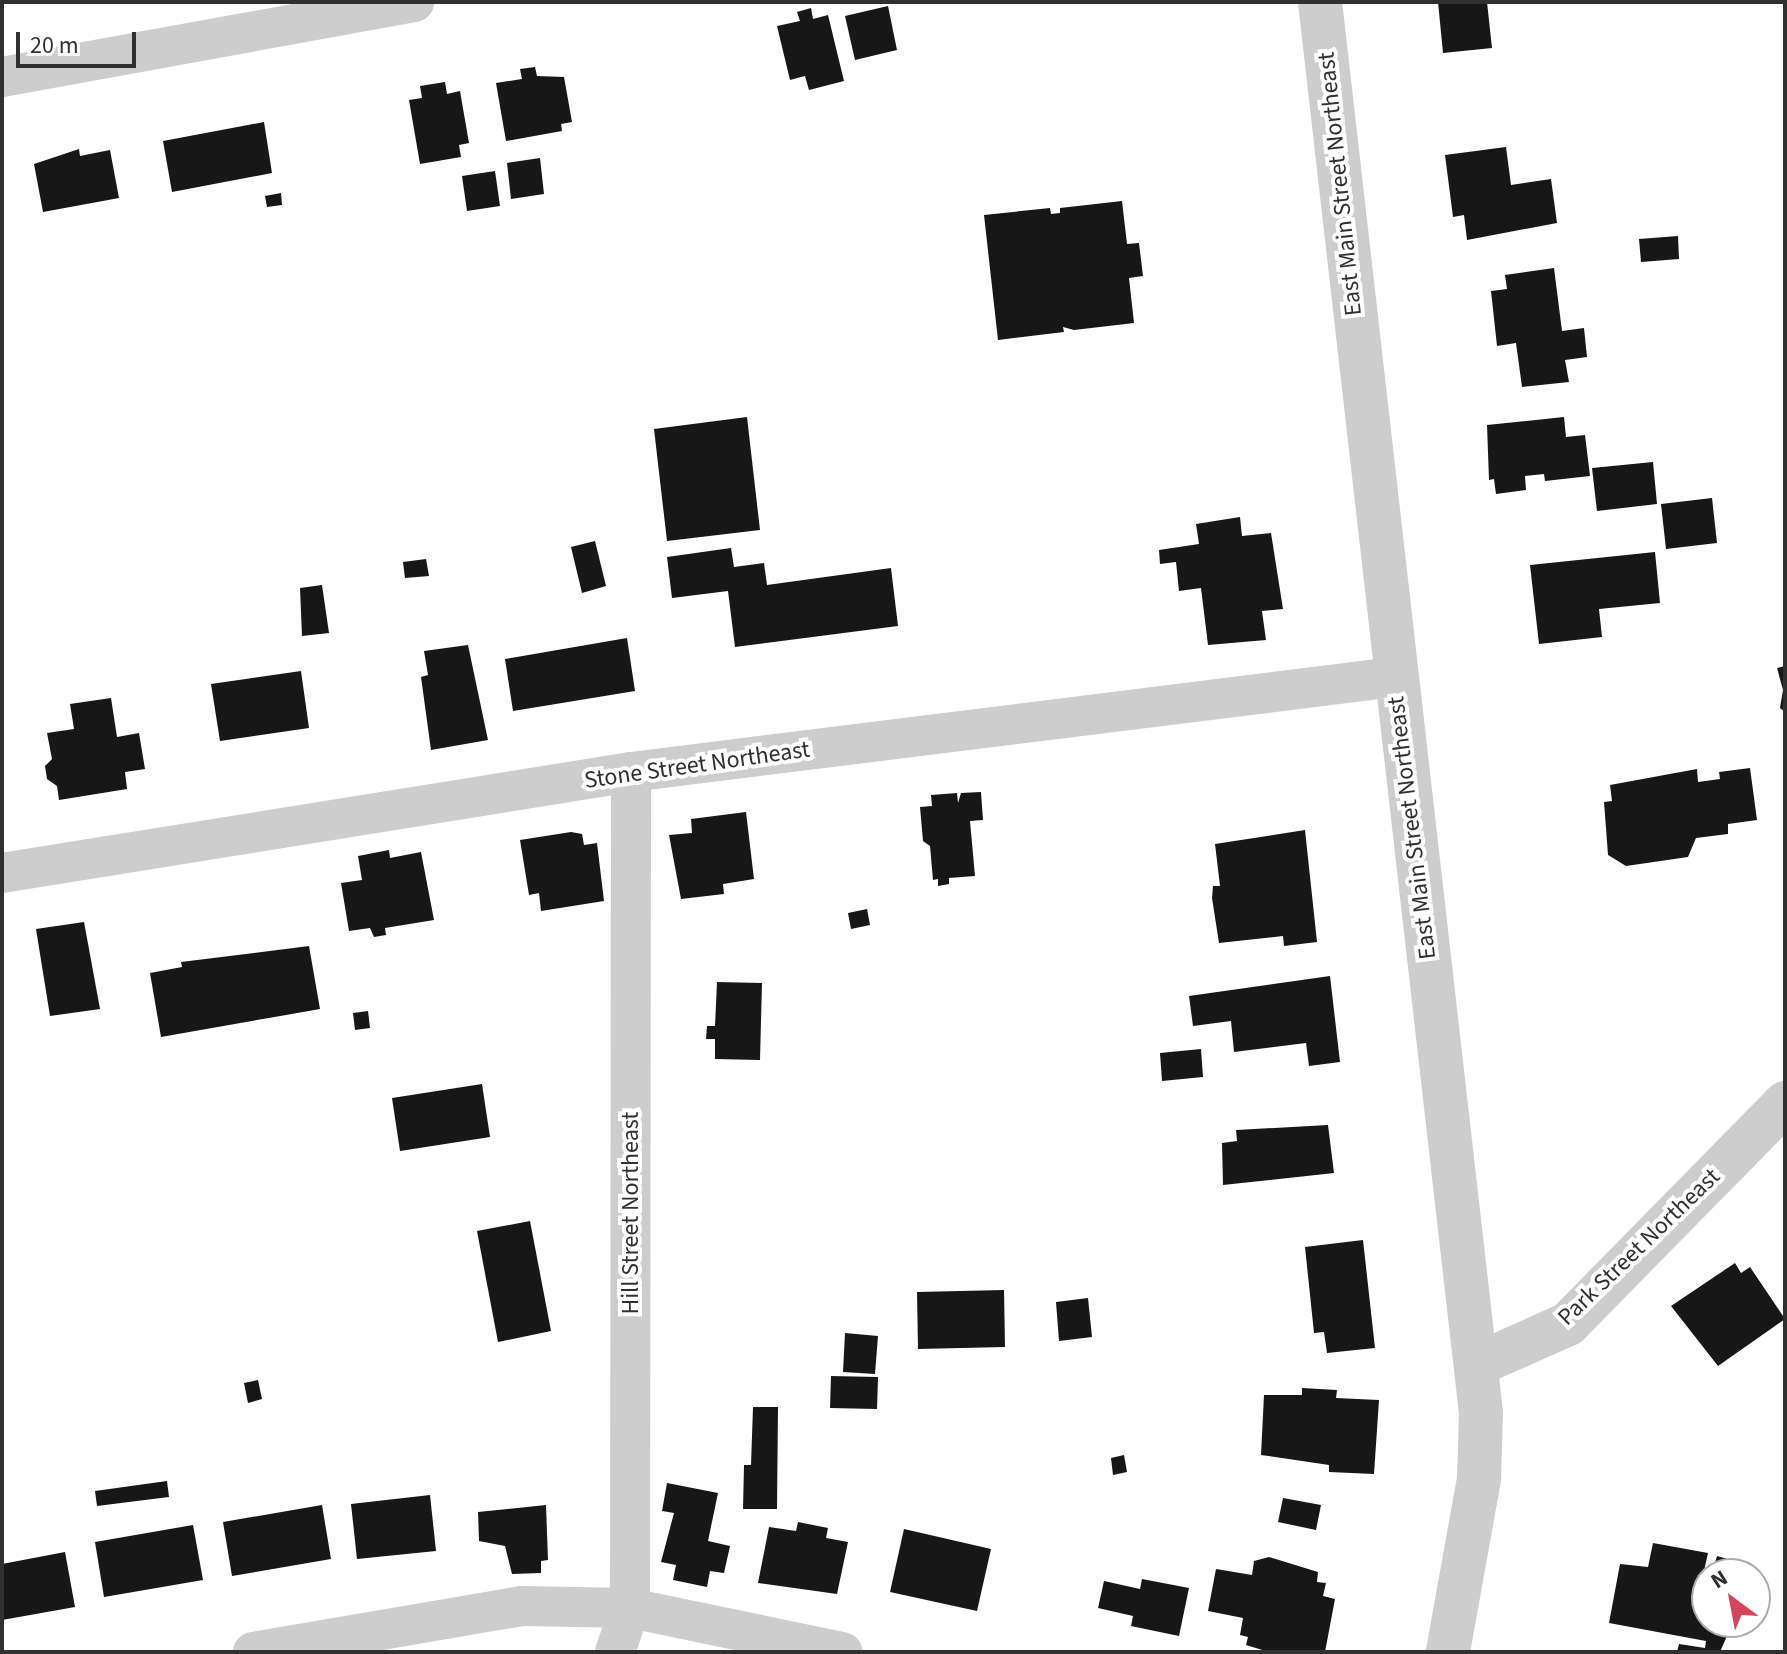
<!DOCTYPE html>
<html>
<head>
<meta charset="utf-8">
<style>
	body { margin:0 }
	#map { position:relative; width:1787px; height:1654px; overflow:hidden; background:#fff; font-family:"Source Sans 3",sans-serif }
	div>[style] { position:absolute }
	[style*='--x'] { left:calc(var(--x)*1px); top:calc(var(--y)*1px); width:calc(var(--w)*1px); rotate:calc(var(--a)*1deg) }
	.building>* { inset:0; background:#171717 }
	.minor>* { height:40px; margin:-20px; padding:0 20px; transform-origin:20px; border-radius:20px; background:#cdcdcd }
	.tertiary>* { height:44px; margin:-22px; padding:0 22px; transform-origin:22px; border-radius:22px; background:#cdcdcd }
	span { translate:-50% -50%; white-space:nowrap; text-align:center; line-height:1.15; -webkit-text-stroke:8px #fff; paint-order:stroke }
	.street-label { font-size:24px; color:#303030 }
	.frame { position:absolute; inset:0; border:4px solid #303030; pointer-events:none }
	.north { position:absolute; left:1691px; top:1558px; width:80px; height:80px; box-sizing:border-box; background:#fff; border:2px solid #acacac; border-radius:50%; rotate:328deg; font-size:22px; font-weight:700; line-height:32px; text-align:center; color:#303030 }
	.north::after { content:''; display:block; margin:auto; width:28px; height:36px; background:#d54458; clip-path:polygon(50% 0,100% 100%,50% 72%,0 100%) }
	.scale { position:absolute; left:16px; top:32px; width:120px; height:36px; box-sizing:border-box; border:4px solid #303030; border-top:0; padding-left:10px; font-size:24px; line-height:28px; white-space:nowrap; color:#303030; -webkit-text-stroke:6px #fff; paint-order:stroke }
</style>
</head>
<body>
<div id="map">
	<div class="building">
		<i style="clip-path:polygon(1438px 2px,1487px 2px,1492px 48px,1443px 53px)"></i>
		<i style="clip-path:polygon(888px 6px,897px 50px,855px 60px,845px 16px)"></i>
		<i style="clip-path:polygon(811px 8px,813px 19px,828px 15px,844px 81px,809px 90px,805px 76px,790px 80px,777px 26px,800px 21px,797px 12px)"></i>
		<i style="clip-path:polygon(535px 67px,537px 76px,564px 77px,572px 122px,561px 124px,562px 131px,506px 141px,496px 83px,522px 79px,520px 69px)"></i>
		<i style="clip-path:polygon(445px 82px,447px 94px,460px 91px,469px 143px,459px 145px,461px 157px,420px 164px,409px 100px,422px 98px,420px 86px)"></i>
		<i style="clip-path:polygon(264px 122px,272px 173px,172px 192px,163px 141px)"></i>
		<i style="clip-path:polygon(1506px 147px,1511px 185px,1551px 179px,1557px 223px,1467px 240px,1464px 215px,1453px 217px,1445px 155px)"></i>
		<i style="clip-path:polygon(79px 149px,80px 156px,110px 150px,119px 198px,43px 212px,34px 164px)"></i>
		<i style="clip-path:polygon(540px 158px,544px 194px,511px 199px,507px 163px)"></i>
		<i style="clip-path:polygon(495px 171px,500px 206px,467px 211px,462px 176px)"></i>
		<i style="clip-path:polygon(281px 193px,282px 205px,267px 207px,265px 196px)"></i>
		<i style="clip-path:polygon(1122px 201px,1127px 244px,1139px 243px,1143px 276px,1129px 278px,1134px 323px,1074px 330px,1063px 327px,1064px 332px,998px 340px,984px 215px,1050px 208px,1051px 214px,1060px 213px,1060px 208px)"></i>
		<i style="clip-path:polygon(1678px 236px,1679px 259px,1641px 262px,1639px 239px)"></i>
		<i style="clip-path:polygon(1554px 268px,1562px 331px,1584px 328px,1587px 357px,1565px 360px,1569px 382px,1522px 387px,1516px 343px,1497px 346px,1491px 291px,1507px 289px,1505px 275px)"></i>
		<i style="clip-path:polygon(747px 417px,760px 530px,667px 541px,654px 429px)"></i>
		<i style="clip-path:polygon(1564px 417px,1566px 437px,1585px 435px,1590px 476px,1545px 481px,1544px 474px,1525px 476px,1526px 490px,1496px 494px,1494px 479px,1489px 480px,1487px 425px)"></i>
		<i style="clip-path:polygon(1653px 462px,1657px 504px,1597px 511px,1592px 468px)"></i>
		<i style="clip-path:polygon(1712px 498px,1717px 543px,1666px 549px,1661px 504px)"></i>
		<i style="clip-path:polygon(1240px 517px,1242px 536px,1271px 533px,1283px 609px,1262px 611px,1266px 640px,1208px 645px,1201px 588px,1179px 591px,1176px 562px,1160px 564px,1159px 550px,1199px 544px,1196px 524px)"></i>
		<i style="clip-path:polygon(595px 541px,606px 586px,582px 593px,571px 547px)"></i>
		<i style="clip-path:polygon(731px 548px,734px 567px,764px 563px,767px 585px,891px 568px,898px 626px,735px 647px,728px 591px,672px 598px,667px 557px)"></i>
		<i style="clip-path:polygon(1655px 552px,1660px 603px,1599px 609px,1602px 637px,1539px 644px,1530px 565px)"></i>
		<i style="clip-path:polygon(426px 559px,429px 576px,405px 578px,403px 562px)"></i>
		<i style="clip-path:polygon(322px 585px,329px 633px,302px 636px,300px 588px)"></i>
		<i style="clip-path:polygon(627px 638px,635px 691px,513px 711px,505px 659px)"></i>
		<i style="clip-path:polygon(468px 645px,488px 740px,431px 750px,421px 677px,428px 675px,424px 651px)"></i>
		<i style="clip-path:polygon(1785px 666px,1785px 712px,1780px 708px,1783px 690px,1777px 668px)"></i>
		<i style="clip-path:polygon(301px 671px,309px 728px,220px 741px,211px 684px)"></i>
		<i style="clip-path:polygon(111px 698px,117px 737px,139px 733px,145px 769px,125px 772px,127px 789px,59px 800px,57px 786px,47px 779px,45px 766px,52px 759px,47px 733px,74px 729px,70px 704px)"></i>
		<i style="clip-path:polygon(1750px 768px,1757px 820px,1728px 824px,1728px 834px,1696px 838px,1688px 857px,1626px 866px,1608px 855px,1604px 802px,1612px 801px,1610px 785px,1697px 769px,1698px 782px,1720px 779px,1719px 772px)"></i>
		<i style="clip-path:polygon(981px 792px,983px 820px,970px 821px,975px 876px,949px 878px,949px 884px,938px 886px,938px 879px,933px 880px,930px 846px,923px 841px,920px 807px,932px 806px,931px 795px,957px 793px,958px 803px,961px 793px)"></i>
		<i style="clip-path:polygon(746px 812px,754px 879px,723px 884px,724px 894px,681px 899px,669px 835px,692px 833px,691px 819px)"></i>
		<i style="clip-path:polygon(1305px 830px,1317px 942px,1284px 946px,1283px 936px,1219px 943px,1212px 898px,1213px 886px,1220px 886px,1215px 844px)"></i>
		<i style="clip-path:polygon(571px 832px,582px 834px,584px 845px,597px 843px,604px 901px,541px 911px,539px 893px,529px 895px,520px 840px)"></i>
		<i style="clip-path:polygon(389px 850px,390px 858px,421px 852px,434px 920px,385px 928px,386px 935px,374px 937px,370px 928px,349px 931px,341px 883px,362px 880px,358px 856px)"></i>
		<i style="clip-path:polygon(867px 909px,870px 925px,851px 929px,848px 913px)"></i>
		<i style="clip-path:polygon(84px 922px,100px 1009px,50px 1016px,36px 929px)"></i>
		<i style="clip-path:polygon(309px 946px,320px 1009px,161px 1037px,150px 973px,182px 967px,181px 962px)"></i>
		<i style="clip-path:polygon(1330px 976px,1340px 1062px,1309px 1066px,1306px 1043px,1234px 1052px,1231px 1021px,1193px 1026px,1189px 996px)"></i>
		<i style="clip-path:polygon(717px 982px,762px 983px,760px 1060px,715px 1059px,715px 1039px,706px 1039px,707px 1026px,715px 1026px)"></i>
		<i style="clip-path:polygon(368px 1011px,370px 1028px,355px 1030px,353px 1013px)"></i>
		<i style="clip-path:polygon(1201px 1049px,1203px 1077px,1162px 1081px,1160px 1053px)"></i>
		<i style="clip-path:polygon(482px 1084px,490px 1137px,400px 1151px,392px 1098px)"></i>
		<i style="clip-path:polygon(1328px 1125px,1334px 1173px,1223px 1185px,1222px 1143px,1237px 1141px,1236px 1130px)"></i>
		<i style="clip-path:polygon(530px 1221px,551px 1331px,498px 1342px,477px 1231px)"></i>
		<i style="clip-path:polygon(1363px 1240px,1375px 1348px,1327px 1353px,1324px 1332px,1314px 1333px,1305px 1247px)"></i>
		<i style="clip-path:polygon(1735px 1263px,1741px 1273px,1750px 1267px,1785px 1319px,1718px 1366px,1671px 1306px)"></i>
		<i style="clip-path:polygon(1004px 1290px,1005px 1347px,918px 1349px,917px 1292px)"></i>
		<i style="clip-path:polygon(1088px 1298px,1092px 1337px,1059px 1341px,1056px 1302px)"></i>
		<i style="clip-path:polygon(845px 1333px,878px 1336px,875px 1374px,843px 1372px)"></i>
		<i style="clip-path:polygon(831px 1376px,878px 1377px,877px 1409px,830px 1408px)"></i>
		<i style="clip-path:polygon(258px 1380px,262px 1399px,248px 1403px,244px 1383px)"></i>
		<i style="clip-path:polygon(1302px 1388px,1337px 1390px,1336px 1398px,1379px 1400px,1374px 1474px,1329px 1472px,1329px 1465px,1261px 1455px,1264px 1395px,1302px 1395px)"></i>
		<i style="clip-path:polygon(753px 1407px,778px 1407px,777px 1509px,743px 1509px,744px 1465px,751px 1465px)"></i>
		<i style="clip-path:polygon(1124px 1455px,1127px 1472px,1113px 1475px,1111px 1458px)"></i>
		<i style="clip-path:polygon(167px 1481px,169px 1497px,97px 1506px,95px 1491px)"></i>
		<i style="clip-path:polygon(667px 1483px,718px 1493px,708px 1541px,730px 1546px,724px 1573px,710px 1571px,707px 1587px,673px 1580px,676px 1565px,661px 1562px,674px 1513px,662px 1511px)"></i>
		<i style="clip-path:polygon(430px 1495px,436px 1551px,357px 1559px,351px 1504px)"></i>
		<i style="clip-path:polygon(1283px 1498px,1321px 1505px,1316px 1530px,1278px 1522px)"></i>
		<i style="clip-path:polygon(322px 1505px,331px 1559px,232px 1576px,223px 1522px)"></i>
		<i style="clip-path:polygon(546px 1505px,548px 1560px,541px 1561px,541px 1573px,512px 1574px,505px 1546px,479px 1541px,478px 1512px)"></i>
		<i style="clip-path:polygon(798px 1522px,828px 1528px,826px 1538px,848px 1542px,837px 1594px,758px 1583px,769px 1527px,796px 1531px)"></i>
		<i style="clip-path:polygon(193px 1525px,203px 1580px,104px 1597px,95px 1542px)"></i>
		<i style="clip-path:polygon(904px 1529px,991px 1549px,977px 1611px,890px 1592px)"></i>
		<i style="clip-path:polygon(1653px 1543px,1708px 1553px,1702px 1580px,1707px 1584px,1707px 1622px,1733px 1622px,1720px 1652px,1677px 1652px,1679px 1644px,1705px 1648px,1706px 1641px,1609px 1623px,1620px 1564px,1648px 1567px)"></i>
		<i style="clip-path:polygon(65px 1552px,75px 1607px,2px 1620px,2px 1564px)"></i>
		<i style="clip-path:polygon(1717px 1556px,1731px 1560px,1727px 1573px,1713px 1570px)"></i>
		<i style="clip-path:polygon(1269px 1557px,1318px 1572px,1317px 1582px,1326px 1583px,1323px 1596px,1335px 1599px,1325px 1652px,1269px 1652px,1246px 1645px,1248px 1637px,1240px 1635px,1243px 1618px,1208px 1611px,1216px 1569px,1252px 1575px,1254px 1561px)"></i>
		<i style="clip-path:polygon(1142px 1579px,1189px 1588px,1179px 1636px,1131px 1626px,1133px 1616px,1098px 1608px,1104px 1581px,1140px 1589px)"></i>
	</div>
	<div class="minor">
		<i style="--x:2;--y:77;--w:419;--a:-10.3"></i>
		<i style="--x:2;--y:873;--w:637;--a:-9.12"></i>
		<i style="--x:631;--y:772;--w:770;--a:-7.09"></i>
		<i style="--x:253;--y:1652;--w:272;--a:-9.7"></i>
		<i style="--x:521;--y:1606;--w:109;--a:1.1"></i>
		<i style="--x:630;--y:1608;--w:217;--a:11.7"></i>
		<i style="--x:615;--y:1652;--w:46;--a:-71.2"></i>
		<i style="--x:630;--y:1608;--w:836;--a:-89.93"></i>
	</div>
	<div class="tertiary">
		<i style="--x:1320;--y:2;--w:1420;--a:83.49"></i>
		<i style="--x:1481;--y:1413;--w:66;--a:91.7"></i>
		<i style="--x:1479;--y:1479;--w:176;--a:100.2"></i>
		<i style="--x:1476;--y:1365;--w:101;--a:-24"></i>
		<i style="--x:1568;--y:1324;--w:310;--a:-45.5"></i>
	</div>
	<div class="street-label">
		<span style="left:1340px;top:184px;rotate:-96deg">East Main Street Northeast</span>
		<span style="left:697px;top:765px;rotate:-8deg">Stone Street Northeast</span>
		<span style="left:1412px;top:828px;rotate:-97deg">East Main Street Northeast</span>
		<span style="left:631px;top:1213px;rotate:-90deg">Hill Street Northeast</span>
		<span style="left:1639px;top:1247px;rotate:-44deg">Park Street Northeast</span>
	</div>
	<div class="frame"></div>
	<div class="north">N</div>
	<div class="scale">20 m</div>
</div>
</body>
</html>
